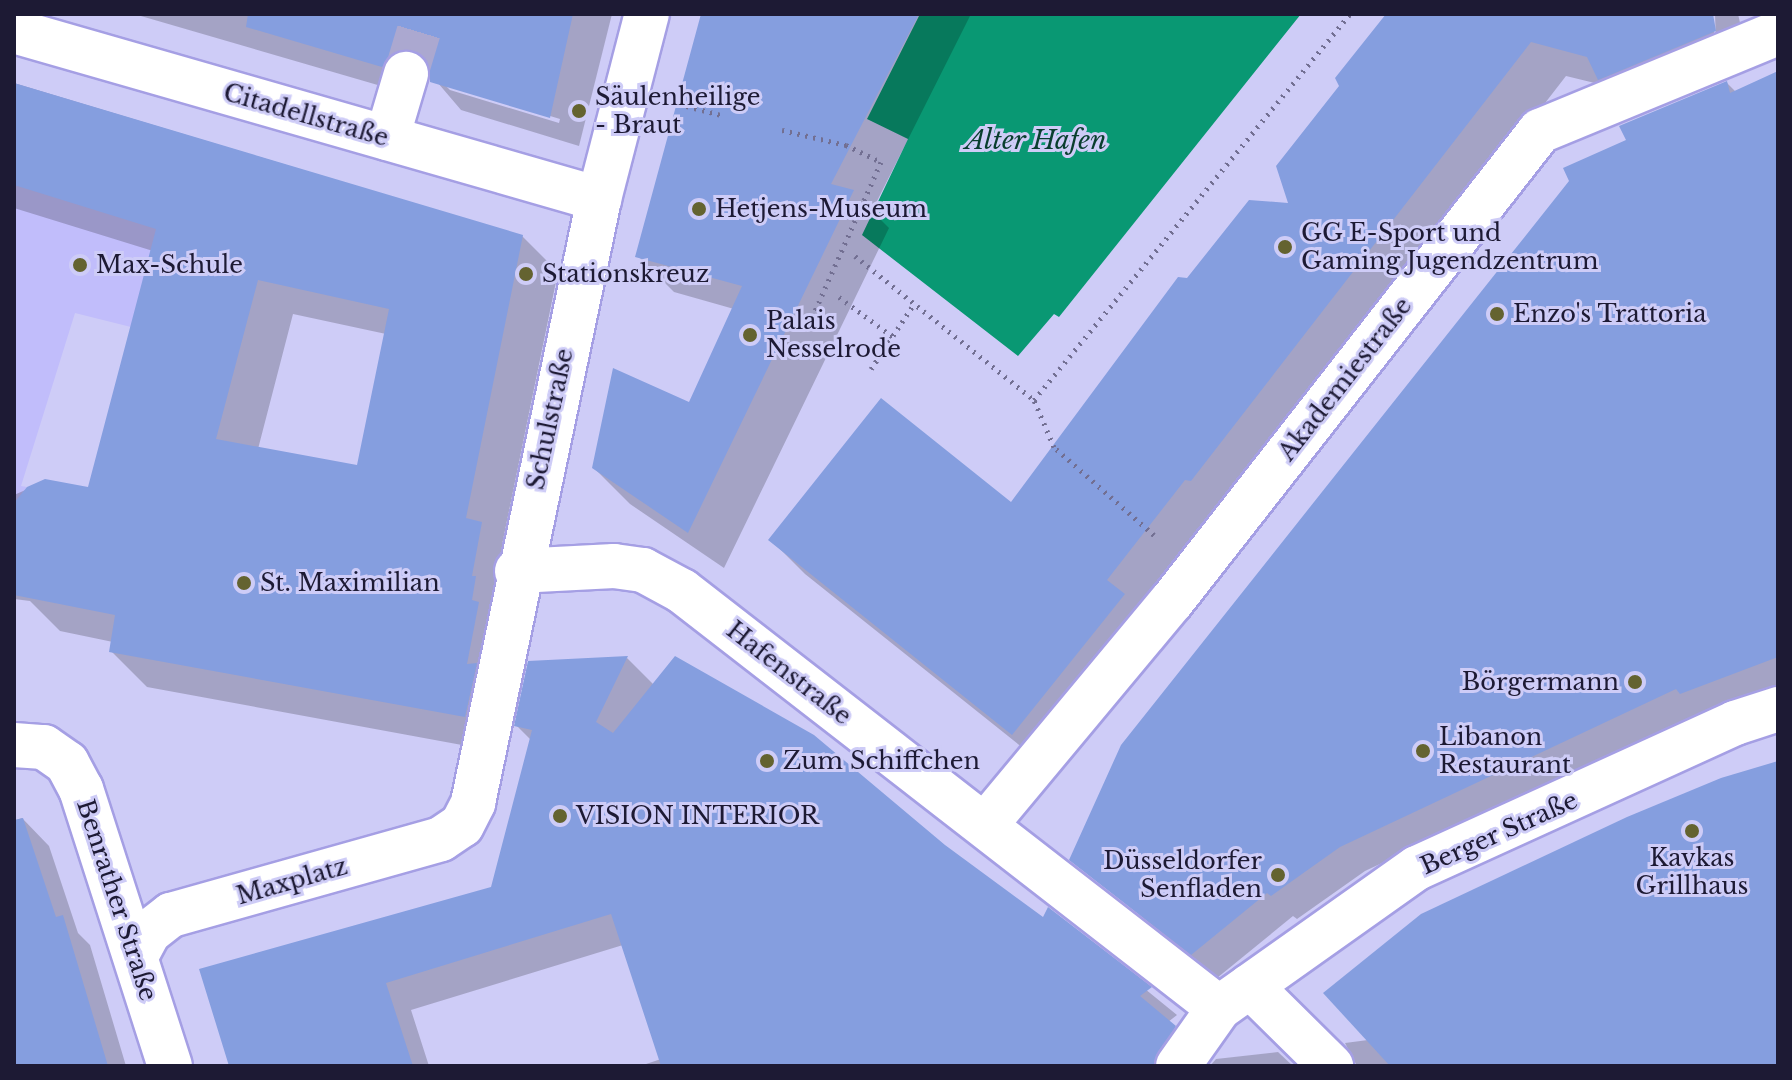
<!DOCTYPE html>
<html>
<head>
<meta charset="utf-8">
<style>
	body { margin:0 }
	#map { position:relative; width:1792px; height:1080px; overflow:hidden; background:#ceccf7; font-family:"Libre Baskerville",serif }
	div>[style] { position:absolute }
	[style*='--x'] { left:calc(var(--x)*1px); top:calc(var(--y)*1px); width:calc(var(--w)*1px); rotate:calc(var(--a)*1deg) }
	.built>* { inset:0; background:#c1bdfb }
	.water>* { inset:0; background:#099873 }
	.shadow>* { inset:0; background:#0003 }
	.building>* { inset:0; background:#859edf }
	.minor-tunnel>* { height:44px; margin-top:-22px; transform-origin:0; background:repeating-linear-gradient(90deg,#aba8d0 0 44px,transparent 0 66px) }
	.path>* { height:5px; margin-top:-2.5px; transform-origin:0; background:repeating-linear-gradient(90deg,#726f92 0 2px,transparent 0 8px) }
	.roads { filter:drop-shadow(2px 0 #a59fe4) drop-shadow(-2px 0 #a59fe4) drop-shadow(0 2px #a59fe4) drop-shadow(0 -2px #a59fe4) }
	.minor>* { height:44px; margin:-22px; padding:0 22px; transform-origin:22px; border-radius:22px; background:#fff }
	.dots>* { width:22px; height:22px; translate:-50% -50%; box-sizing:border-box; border:4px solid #ceccf7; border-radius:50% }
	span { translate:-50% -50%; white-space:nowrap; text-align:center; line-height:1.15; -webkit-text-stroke:6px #ceccf7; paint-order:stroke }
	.poi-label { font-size:24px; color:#1d1a34 }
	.left { translate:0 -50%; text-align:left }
	.right { translate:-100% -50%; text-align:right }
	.street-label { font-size:24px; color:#1d1a34 }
	.water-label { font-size:26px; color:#093e2e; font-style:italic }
	.frame { position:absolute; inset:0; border:16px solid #1d1a34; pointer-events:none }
</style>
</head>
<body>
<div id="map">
	<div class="built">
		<i style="clip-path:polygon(14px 83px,185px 135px,131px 327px,75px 313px,21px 486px,27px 487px,14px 505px)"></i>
	</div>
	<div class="water">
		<i style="clip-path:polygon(920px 14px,1301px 14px,1059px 317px,1054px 314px,1018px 356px,862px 235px,908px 139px,867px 119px)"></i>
	</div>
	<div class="shadow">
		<i style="clip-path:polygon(evenodd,134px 14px,612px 14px,579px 146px,461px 110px,432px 76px,412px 95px,134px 14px,444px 84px,560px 119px,559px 123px,450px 90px,444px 84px)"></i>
		<i style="clip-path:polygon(704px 14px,971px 14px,872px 211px,889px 228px,724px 568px,630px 504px,594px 468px,690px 405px,734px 309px,674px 292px,638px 256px)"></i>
		<i style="clip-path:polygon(1389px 14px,1710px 14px,1716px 42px,1715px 14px,1738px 14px,1750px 66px,1607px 86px,1566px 76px,1226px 515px,1048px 768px,805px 574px,771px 540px,1011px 505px,1188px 280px,1291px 205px,1341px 87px)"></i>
		<i style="clip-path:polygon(1778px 80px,1778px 691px,1706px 718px,1701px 713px,1365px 871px,1297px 919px,1293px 916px,1217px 978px,1071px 859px,1628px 141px,1727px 83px,1736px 92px)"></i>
		<i style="clip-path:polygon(evenodd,14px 83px,522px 236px,558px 272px,502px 545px,516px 559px,500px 752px,147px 687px,111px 651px,113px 642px,60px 631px,30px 601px,14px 599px,14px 495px,46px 481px,90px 489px,153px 251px,14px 208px,14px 83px,293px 314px,386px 334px,359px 467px,258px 449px,293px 314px)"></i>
		<i style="clip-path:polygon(627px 658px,654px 685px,944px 847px,1044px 920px,1048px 910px,1177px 1015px,1168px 1022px,1201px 1054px,1194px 1066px,640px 1066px,661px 1059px,623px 945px,411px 1010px,429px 1066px,231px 1066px,493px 888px,532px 741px,517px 726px)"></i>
		<i style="clip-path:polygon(1778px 763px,1778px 1066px,1357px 1066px,1345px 1043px,1368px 1040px)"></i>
		<i style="clip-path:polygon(22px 818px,49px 846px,78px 933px,90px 945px,126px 1066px,14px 1066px,14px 821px)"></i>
		<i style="clip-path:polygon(1278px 1052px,1293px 1066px,1210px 1066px,1216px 1059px)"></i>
	</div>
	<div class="building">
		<i style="clip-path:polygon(248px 14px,573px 14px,550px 118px,430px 82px,430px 67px,414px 50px,399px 50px,382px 67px,246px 27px)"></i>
		<i style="clip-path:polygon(701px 14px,919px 14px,831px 184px,854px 190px,688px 533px,592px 468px,613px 368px,689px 402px,742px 286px,635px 257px)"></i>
		<i style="clip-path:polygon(1386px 14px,1713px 14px,1716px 31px,1598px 80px,1587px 57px,1531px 42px,1191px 481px,1185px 480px,1107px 580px,1125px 594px,1012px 735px,768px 540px,881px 398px,1011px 502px,1178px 277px,1187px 278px,1249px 200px,1288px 203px,1276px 166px,1339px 86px,1335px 78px)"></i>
		<i style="clip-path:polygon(1778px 71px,1778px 657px,1680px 694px,1676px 689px,1340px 847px,1271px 896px,1267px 893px,1191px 955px,1069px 860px,1121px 745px,1569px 181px,1563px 168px,1626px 140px,1619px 126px,1727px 81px,1730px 93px)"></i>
		<i style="clip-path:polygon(evenodd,14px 83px,523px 235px,466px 518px,482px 522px,472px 576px,476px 576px,472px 600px,479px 602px,467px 664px,477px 663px,465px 717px,109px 652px,115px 615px,14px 595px,14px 503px,27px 487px,45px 479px,88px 487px,156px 229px,14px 185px,14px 83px,258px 280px,389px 309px,357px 465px,216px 439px,258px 280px)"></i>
		<i style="clip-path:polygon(628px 656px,596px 722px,613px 733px,675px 656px,814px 735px,945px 845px,1043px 917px,1048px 907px,1152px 987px,1140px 996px,1176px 1026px,1153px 1066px,661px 1066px,611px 914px,386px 983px,413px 1066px,229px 1066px,199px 969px,491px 887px,532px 730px,514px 726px,528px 661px)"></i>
		<i style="clip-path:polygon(1778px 761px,1778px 1066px,1390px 1066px,1323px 993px,1421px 914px,1627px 817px,1721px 778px)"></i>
		<i style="clip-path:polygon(23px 818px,56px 917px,63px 915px,108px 1066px,14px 1066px,14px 820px)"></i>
	</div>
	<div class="minor-tunnel">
		<i style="--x:406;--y:74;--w:63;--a:-73.3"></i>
	</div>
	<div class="path">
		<i style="--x:679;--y:104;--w:43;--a:14.7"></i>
		<i style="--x:782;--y:130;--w:66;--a:13.2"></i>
		<i style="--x:846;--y:145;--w:39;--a:26"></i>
		<i style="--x:881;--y:162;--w:171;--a:113.9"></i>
		<i style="--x:855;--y:256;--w:230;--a:38.8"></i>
		<i style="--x:839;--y:297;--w:67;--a:36.5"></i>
		<i style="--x:871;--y:369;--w:78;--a:-56.5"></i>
		<i style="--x:1154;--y:535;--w:133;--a:-138.7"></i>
		<i style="--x:1054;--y:447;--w:51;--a:-113.1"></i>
		<i style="--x:1034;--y:400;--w:499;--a:-50.7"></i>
	</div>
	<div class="roads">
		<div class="minor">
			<i style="--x:14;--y:31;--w:609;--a:16.02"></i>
			<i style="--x:387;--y:138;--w:67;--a:-73.5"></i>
			<i style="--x:517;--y:571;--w:97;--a:-3"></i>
			<i style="--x:614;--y:566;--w:29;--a:8"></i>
			<i style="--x:643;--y:570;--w:44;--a:28.3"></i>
			<i style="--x:682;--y:591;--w:680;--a:37.83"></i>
			<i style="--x:14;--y:745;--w:30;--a:4"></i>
			<i style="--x:44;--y:747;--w:28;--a:35"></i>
			<i style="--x:67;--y:763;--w:30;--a:62"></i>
			<i style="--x:81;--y:789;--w:291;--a:72.2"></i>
			<i style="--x:986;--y:824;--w:290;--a:-50.2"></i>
			<i style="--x:1172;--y:601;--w:597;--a:-51.94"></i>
			<i style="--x:1540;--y:131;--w:257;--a:-22.4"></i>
			<i style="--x:136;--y:956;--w:27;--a:-62"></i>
			<i style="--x:149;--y:932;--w:28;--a:-38"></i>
			<i style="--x:171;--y:915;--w:280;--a:-15.7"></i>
			<i style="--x:441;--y:839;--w:25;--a:-34"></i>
			<i style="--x:462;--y:825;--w:25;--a:-63"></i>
			<i style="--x:473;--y:803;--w:617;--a:-78.22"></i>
			<i style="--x:599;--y:199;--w:191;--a:-75.5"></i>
			<i style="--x:1250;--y:986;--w:114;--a:44.6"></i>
			<i style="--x:1178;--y:1066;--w:71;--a:-54.7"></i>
			<i style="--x:1219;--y:1008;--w:242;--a:-35.3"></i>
			<i style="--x:1417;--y:868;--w:349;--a:-24.5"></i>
			<i style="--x:1735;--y:723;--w:45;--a:-18"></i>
		</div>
	</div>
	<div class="dots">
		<i style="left:579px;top:111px;background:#646330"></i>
		<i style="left:699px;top:209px;background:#646330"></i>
		<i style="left:1285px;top:247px;background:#646330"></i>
		<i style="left:80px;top:265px;background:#646330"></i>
		<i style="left:526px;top:274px;background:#646330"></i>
		<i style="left:1497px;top:314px;background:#646330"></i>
		<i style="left:750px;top:335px;background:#646330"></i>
		<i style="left:244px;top:583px;background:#646330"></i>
		<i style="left:1635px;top:682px;background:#646330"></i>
		<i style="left:1423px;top:751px;background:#646330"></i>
		<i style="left:767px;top:761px;background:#646330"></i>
		<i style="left:560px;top:816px;background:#646330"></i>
		<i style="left:1692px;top:831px;background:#646330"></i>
		<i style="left:1278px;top:875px;background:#646330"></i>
	</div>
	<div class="poi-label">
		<span class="left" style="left:595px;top:111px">Säulenheilige<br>- Braut</span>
		<span class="left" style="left:715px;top:209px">Hetjens-Museum</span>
		<span class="left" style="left:1301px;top:247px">GG E-Sport und<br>Gaming Jugendzentrum</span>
		<span class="left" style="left:96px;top:265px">Max-Schule</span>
		<span class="left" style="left:542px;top:274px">Stationskreuz</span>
		<span class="left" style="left:1513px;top:314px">Enzo's Trattoria</span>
		<span class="left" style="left:766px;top:335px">Palais<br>Nesselrode</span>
		<span class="left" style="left:260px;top:583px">St. Maximilian</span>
		<span class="right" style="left:1619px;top:682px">Börgermann</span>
		<span class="left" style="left:1439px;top:751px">Libanon<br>Restaurant</span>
		<span class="left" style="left:783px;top:761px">Zum Schiffchen</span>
		<span class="left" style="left:576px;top:816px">VISION INTERIOR</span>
		<span style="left:1692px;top:872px">Kavkas<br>Grillhaus</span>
		<span class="right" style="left:1262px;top:875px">Düsseldorfer<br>Senfladen</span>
	</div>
	<div class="street-label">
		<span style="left:306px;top:115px;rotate:16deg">Citadellstraße</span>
		<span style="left:1345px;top:379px;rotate:-52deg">Akademiestraße</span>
		<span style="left:550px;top:419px;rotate:-78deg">Schulstraße</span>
		<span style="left:789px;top:673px;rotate:38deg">Hafenstraße</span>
		<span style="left:1499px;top:833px;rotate:-24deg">Berger Straße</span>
		<span style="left:292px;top:881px;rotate:-16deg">Maxplatz</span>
		<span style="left:117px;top:900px;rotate:72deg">Benrather Straße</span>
	</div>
	<div class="water-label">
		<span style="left:1036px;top:141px">Alter Hafen</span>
	</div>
	<div class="frame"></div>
</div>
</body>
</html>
